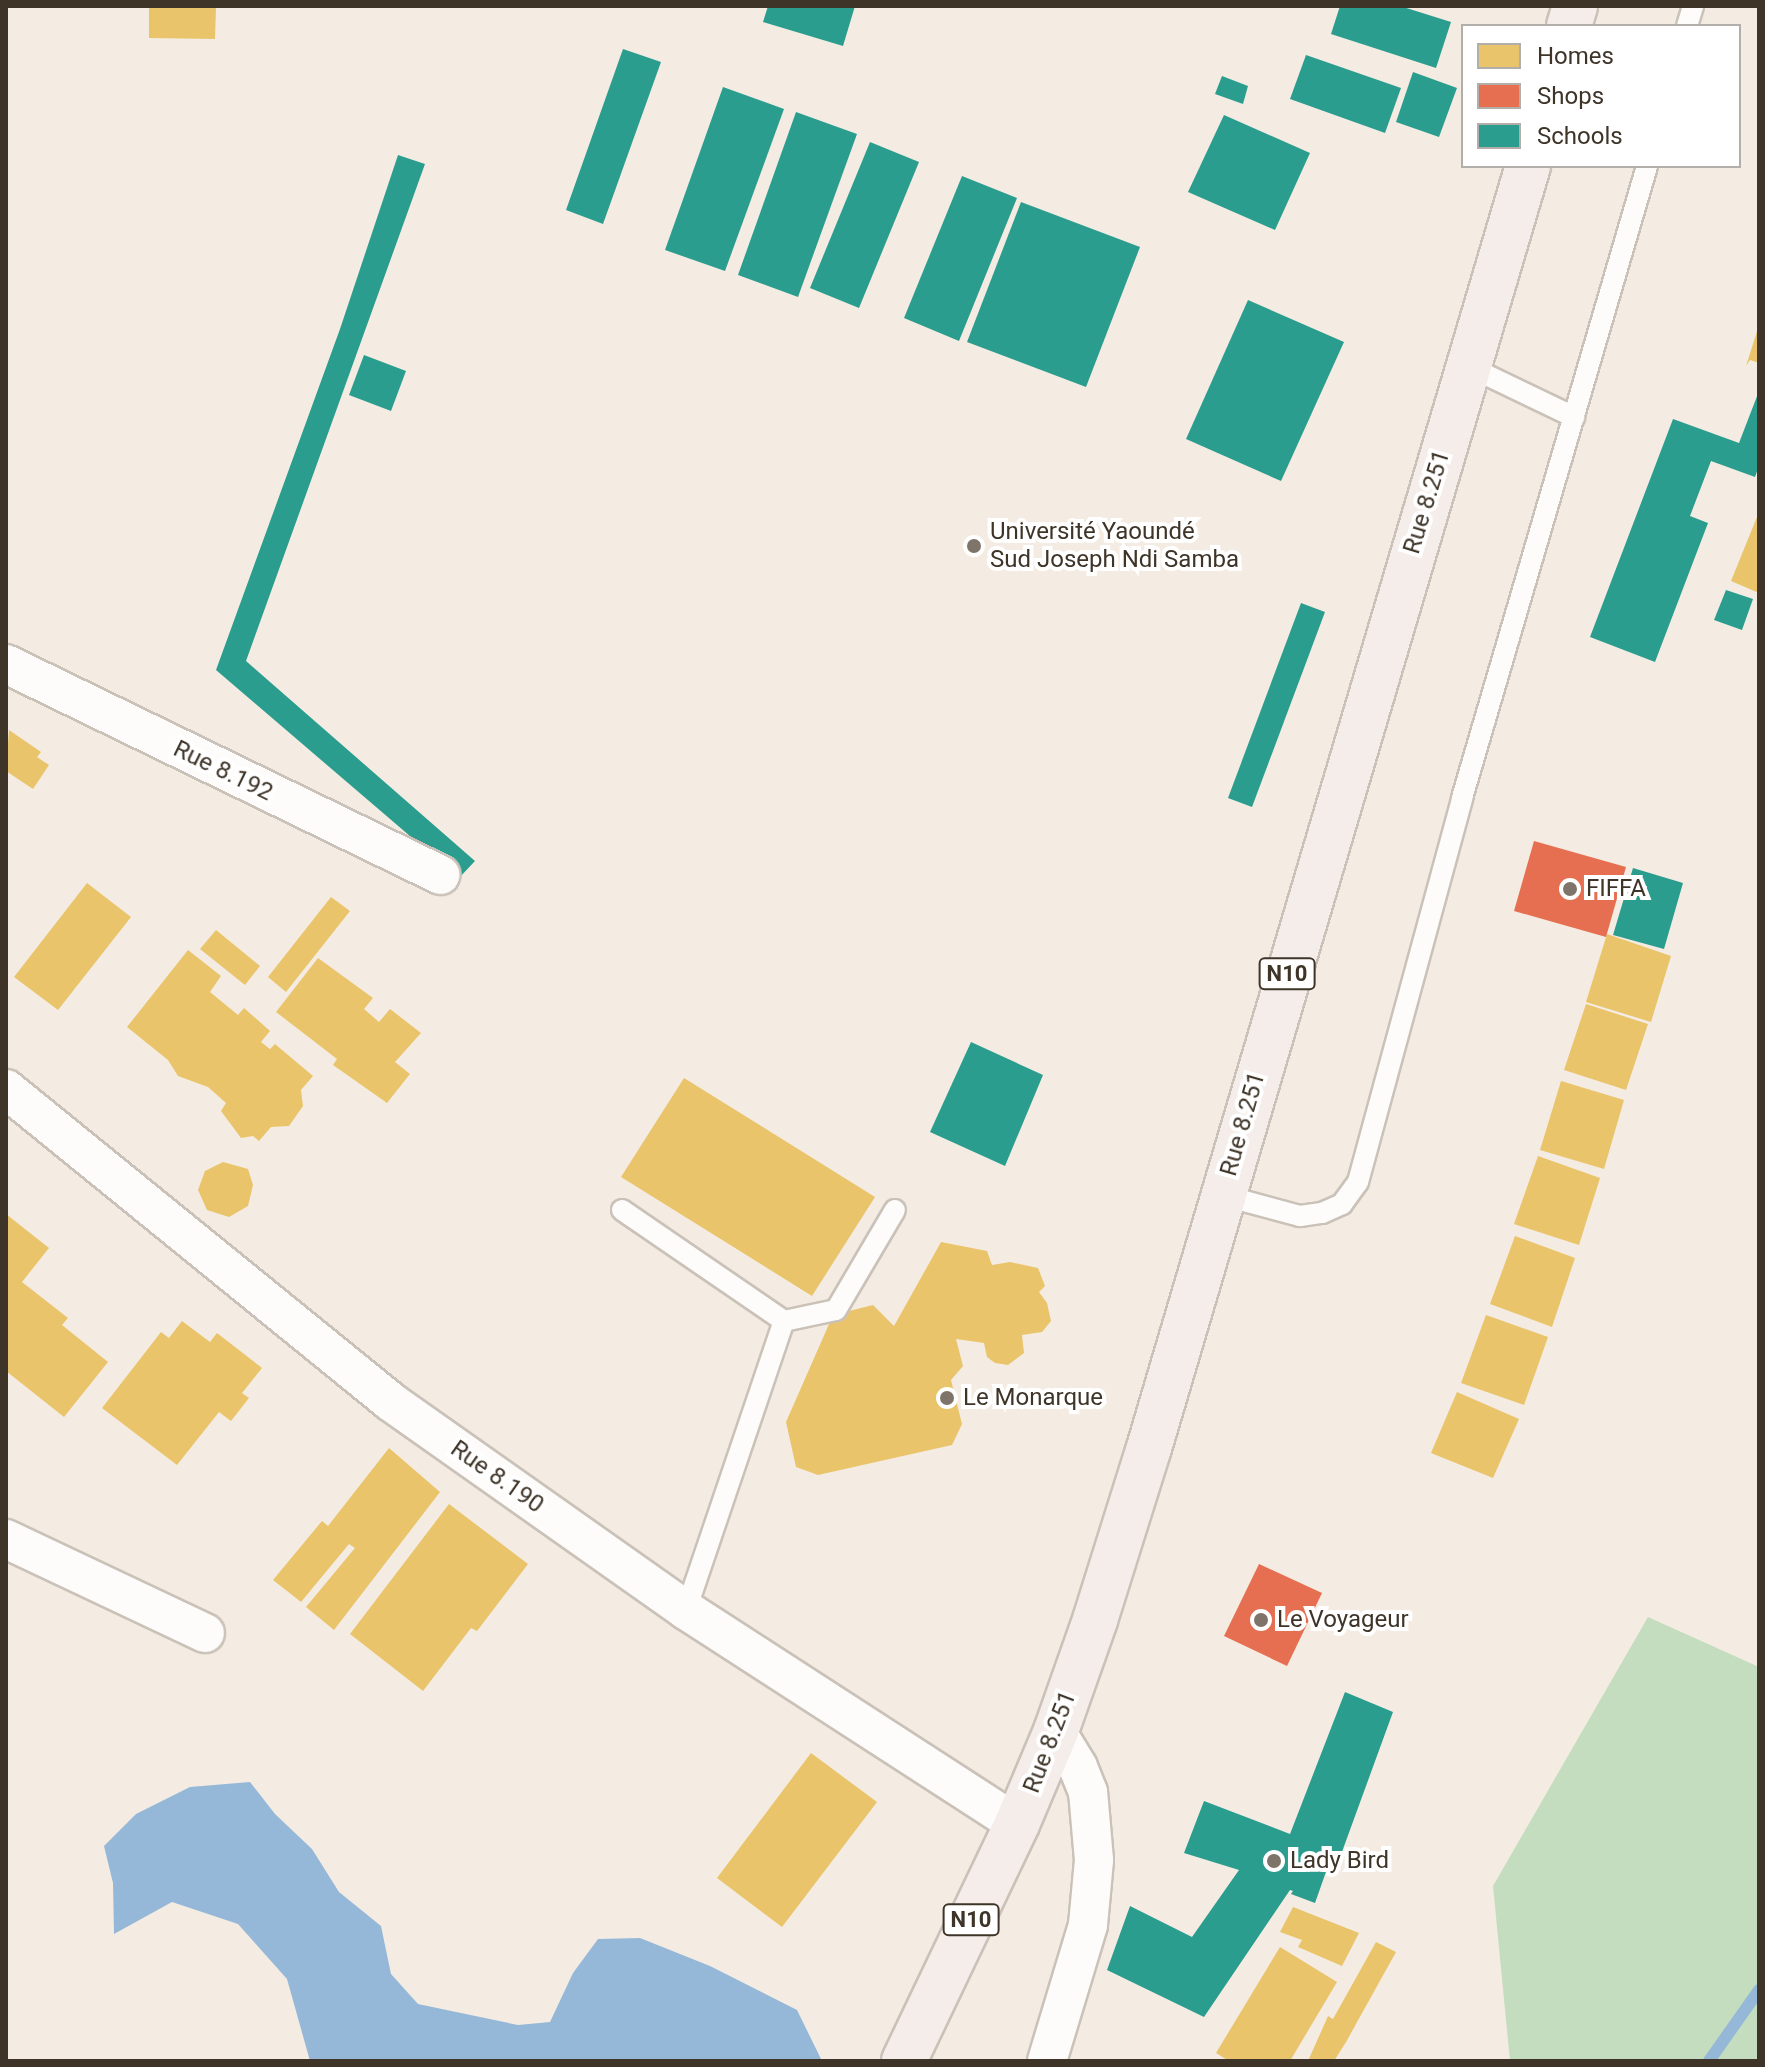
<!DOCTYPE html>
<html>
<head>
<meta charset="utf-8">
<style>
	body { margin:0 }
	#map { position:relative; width:1765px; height:2067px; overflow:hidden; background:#f4ece2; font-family:Roboto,sans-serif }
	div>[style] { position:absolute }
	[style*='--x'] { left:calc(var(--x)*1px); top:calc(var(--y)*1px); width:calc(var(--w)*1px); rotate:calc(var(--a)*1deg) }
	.green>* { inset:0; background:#c4ddbe }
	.water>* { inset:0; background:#95b8d8 }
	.homes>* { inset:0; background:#e9c46a }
	.shops>* { inset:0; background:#e76f51 }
	.schools>* { inset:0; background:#2a9d8f }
	.stream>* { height:12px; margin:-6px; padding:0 6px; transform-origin:6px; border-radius:6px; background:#95b8d8 }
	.roads { filter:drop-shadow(2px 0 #cac2b8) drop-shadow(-2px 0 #cac2b8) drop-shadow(0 2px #cac2b8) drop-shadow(0 -2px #cac2b8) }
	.service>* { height:20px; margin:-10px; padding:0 10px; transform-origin:10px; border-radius:10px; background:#fdfcfb }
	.minor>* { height:38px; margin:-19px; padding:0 19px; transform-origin:19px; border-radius:19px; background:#fdfcfb }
	.trunk>* { height:44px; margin:-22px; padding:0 22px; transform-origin:22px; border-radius:22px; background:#f4edea }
	.dots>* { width:22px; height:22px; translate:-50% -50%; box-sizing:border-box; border:4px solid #fff; border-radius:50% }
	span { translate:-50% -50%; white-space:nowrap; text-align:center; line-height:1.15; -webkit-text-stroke:8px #fff; paint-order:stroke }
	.shield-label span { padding:2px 6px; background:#fff; border:2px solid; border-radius:6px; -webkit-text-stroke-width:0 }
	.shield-label { font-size:22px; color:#3e3428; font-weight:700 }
	.street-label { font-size:24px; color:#3e3428 }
	.poi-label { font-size:24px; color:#3e3428 }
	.left { translate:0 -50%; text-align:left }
	.frame { position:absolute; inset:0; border:8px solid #3e3428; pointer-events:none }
	.legend { position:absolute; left:1461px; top:24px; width:280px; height:144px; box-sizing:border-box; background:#fff; border:2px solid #b2aea9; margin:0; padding:10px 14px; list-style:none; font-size:24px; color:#3e3428 }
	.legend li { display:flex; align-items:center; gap:16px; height:40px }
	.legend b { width:40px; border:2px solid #b2aea9 }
</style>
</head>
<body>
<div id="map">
	<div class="green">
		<i style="clip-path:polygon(1648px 1617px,1759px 1667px,1759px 2061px,1510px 2061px,1493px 1886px)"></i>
	</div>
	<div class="water">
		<i style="clip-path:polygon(250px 1782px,275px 1814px,312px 1849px,339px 1892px,381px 1926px,391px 1974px,418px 2004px,518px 2025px,550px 2022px,573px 1973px,598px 1939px,640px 1938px,710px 1966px,797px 2010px,822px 2061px,310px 2061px,287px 1979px,238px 1924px,172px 1902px,114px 1934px,113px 1883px,104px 1846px,136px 1814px,190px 1787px)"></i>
	</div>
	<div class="homes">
		<i style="clip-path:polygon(149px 6px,216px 6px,215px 39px,149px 38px)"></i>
		<i style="clip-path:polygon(1759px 325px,1759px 363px,1750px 360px,1746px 366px)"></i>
		<i style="clip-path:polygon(1759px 512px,1759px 593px,1731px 581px)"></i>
		<i style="clip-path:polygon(9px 730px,41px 752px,37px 757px,49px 765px,33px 789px,6px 771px)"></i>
		<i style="clip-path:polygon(87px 883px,131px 917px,58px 1010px,14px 977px)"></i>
		<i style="clip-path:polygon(331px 897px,350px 911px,286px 992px,268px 977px)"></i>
		<i style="clip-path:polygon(216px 930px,260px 966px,245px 985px,200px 949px)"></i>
		<i style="clip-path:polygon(1607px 934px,1671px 956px,1651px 1022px,1586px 1002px)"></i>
		<i style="clip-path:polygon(188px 950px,221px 976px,210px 992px,238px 1015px,244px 1008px,270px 1031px,261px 1042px,270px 1049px,275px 1044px,313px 1076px,301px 1090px,303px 1106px,289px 1126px,271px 1127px,259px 1141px,253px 1136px,241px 1138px,221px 1111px,226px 1103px,208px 1087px,178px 1076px,168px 1060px,127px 1027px)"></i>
		<i style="clip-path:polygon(318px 958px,373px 998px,364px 1009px,379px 1022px,390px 1009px,421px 1033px,395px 1062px,410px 1074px,387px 1103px,333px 1065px,337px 1059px,276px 1012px)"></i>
		<i style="clip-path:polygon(1586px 1004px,1648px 1024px,1626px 1090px,1564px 1070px)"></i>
		<i style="clip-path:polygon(684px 1078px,875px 1197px,812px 1296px,621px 1177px)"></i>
		<i style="clip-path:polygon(1561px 1081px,1624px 1100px,1604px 1169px,1540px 1150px)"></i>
		<i style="clip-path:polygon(1538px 1156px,1600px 1178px,1579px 1245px,1514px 1224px)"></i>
		<i style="clip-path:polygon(223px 1162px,248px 1169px,253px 1185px,248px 1206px,229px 1217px,207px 1210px,198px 1190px,205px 1171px)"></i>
		<i style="clip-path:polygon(6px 1214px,49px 1248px,22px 1282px,68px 1318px,62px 1325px,108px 1362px,64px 1417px,6px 1371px)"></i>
		<i style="clip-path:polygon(1515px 1236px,1575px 1258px,1552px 1327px,1490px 1304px)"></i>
		<i style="clip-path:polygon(941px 1242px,987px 1251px,992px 1265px,1010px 1262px,1038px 1268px,1045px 1286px,1039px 1292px,1047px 1303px,1051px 1321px,1042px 1332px,1022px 1335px,1024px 1353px,1008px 1365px,995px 1363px,987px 1357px,984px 1343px,956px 1339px,963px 1366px,951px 1380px,962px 1424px,952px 1445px,818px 1475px,796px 1467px,786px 1422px,833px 1315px,873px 1305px,894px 1326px)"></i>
		<i style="clip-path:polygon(1486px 1315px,1548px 1337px,1524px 1405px,1461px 1383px)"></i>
		<i style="clip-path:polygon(182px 1321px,210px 1342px,217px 1333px,262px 1368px,242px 1393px,249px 1398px,231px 1421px,219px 1412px,177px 1465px,102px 1408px,161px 1332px,169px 1338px)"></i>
		<i style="clip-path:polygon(1457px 1392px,1519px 1419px,1493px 1478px,1431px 1453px)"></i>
		<i style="clip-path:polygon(389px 1448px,440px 1492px,334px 1630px,306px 1607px,355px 1548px,349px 1544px,301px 1602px,273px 1580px,322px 1521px,328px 1526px)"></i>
		<i style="clip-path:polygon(449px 1504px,528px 1564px,477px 1631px,471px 1628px,423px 1691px,350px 1634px)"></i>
		<i style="clip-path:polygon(811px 1753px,877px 1802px,782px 1927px,717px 1878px)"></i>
		<i style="clip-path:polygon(1293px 1907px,1359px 1933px,1342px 1966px,1298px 1947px,1302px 1940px,1280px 1932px)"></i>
		<i style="clip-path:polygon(1376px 1942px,1396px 1952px,1346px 2042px,1334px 2061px,1308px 2061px,1328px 2016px,1333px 2019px)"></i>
		<i style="clip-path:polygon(1280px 1947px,1337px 1982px,1290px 2061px,1229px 2061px,1216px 2053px)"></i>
	</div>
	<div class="shops">
		<i style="clip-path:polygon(1534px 841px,1626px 867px,1606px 937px,1514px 911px)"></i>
		<i style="clip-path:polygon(1259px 1564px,1322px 1593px,1287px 1666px,1224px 1636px)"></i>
	</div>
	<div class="schools">
		<i style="clip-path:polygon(768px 6px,855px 6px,843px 46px,763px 22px)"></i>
		<i style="clip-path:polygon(1340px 6px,1400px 6px,1451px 22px,1436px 68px,1331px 34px)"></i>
		<i style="clip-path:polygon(623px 49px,661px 62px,603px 224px,566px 210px)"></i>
		<i style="clip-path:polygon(1306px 55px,1401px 88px,1385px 133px,1290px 99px)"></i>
		<i style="clip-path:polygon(1413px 72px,1457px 88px,1439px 137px,1396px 122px)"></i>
		<i style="clip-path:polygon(1222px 76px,1248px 86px,1243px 104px,1215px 94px)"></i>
		<i style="clip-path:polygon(723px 87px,784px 109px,725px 271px,665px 250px)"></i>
		<i style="clip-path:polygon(796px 112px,857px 134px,798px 297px,738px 275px)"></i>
		<i style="clip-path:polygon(1224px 115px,1310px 153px,1275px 230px,1188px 192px)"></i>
		<i style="clip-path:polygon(870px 142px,919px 162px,859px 308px,810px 288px)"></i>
		<i style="clip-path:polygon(398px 155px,425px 164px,246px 661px,475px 861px,459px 878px,216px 670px,340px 329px)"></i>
		<i style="clip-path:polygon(962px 176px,1017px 198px,959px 341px,904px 318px)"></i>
		<i style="clip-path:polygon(1021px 202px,1140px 247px,1086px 387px,967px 342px)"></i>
		<i style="clip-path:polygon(1248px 300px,1344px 342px,1281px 481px,1186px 439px)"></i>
		<i style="clip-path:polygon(364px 355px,406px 371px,391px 411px,349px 395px)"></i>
		<i style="clip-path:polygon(1759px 391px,1759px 466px,1755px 477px,1711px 461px,1690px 516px,1708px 523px,1655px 662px,1590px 637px,1673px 419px,1739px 443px)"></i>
		<i style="clip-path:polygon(1726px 590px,1753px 599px,1742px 630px,1714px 620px)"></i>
		<i style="clip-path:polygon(1301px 603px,1325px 612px,1252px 807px,1228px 798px)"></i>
		<i style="clip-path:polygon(1633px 868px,1683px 883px,1664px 949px,1613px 935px)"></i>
		<i style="clip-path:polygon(971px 1042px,1043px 1075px,1005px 1166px,930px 1132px)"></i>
		<i style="clip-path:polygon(1345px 1692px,1393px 1712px,1335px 1871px,1327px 1869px,1315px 1903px,1291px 1894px,1293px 1891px,1290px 1890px,1204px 2017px,1107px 1970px,1130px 1906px,1192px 1937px,1239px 1870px,1184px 1853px,1204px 1801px,1290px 1834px)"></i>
	</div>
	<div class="stream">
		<i style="--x:1709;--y:2061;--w:87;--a:-54.8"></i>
	</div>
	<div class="roads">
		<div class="service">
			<i style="--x:1687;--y:26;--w:21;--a:-73"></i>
			<i style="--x:1468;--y:366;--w:118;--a:25.7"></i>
			<i style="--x:1222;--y:1195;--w:81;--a:15.1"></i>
			<i style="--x:1300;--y:1216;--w:22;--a:-8"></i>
			<i style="--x:1322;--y:1213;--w:22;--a:-24"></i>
			<i style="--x:1342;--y:1204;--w:27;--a:-54"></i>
			<i style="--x:1358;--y:1182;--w:398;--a:-74.8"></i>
			<i style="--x:1462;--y:798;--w:659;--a:-73.68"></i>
			<i style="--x:622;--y:1210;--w:196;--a:34.4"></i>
			<i style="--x:784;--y:1321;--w:53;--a:-11.9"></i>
			<i style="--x:836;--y:1310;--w:116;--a:-59.5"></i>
			<i style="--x:686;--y:1610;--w:305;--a:-71.3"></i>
		</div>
		<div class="minor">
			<i style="--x:6;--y:664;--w:483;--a:25.9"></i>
			<i style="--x:6;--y:1089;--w:496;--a:39.1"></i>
			<i style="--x:391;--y:1402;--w:361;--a:35.2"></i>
			<i style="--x:686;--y:1610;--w:394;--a:32.9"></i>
			<i style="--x:6;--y:1539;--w:220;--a:25.3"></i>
			<i style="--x:1047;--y:2061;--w:142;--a:-73.2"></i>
			<i style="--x:1088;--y:1925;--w:65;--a:-84.7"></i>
			<i style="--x:1094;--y:1860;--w:68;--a:-95"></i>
			<i style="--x:1088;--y:1792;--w:27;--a:-112"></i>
			<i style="--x:1078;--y:1767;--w:42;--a:-121.4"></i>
		</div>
		<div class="trunk">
			<i style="--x:1569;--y:26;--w:21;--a:-73"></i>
			<i style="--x:904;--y:2061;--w:263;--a:-64.5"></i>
			<i style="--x:1017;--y:1824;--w:101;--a:-67.2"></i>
			<i style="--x:1056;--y:1731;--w:118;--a:-70.6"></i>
			<i style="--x:1095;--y:1620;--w:180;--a:-72.6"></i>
			<i style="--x:1149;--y:1448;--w:1337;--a:-73.53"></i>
		</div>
	</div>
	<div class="dots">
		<i style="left:974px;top:546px;background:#7e7469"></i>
		<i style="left:1570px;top:889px;background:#7e7469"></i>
		<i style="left:947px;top:1398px;background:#7e7469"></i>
		<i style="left:1261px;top:1620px;background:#7e7469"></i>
		<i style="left:1274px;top:1861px;background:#7e7469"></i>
	</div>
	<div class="shield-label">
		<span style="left:1287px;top:974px">N10</span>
		<span style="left:971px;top:1920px">N10</span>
	</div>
	<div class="street-label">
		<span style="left:1427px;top:502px;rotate:-73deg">Rue 8.251</span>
		<span style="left:223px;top:771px;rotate:26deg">Rue 8.192</span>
		<span style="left:1243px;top:1124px;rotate:-74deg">Rue 8.251</span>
		<span style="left:497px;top:1477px;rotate:35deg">Rue 8.190</span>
		<span style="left:1050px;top:1742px;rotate:-69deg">Rue 8.251</span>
	</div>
	<div class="poi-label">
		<span class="left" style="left:990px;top:546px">Université Yaoundé<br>Sud Joseph Ndi Samba</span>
		<span class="left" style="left:1586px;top:889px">FIFFA</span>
		<span class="left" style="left:963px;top:1398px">Le Monarque</span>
		<span class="left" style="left:1277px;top:1620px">Le Voyageur</span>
		<span class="left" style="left:1290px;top:1861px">Lady Bird</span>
	</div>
	<div class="frame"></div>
	<ul class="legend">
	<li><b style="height:22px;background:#e9c46a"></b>Homes</li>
	<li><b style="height:22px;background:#e76f51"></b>Shops</li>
	<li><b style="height:22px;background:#2a9d8f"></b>Schools</li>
	</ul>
</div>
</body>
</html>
